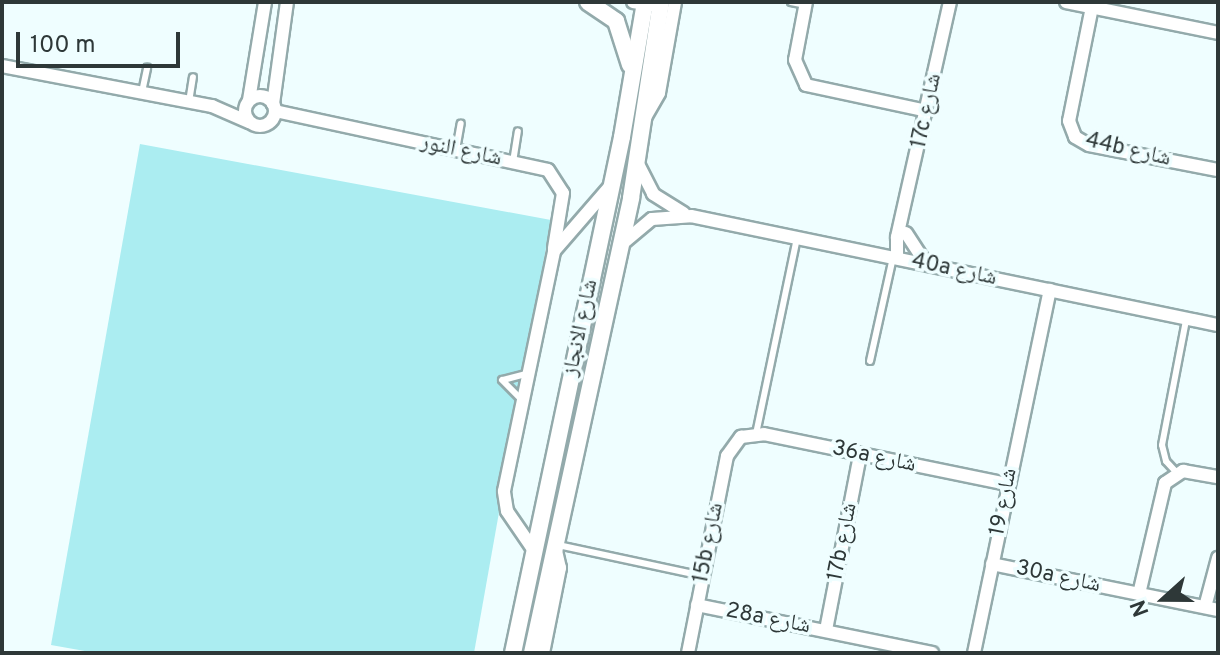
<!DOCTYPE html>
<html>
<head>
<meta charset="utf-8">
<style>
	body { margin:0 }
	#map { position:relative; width:1220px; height:655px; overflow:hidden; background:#effeff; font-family:Overpass,"Noto Naskh Arabic",sans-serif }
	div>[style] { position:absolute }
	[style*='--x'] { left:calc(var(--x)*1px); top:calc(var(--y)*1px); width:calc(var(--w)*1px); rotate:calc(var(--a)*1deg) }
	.green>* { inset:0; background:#abedf1 }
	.roads { filter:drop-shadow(2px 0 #93aaab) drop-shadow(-2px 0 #93aaab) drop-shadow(0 2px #93aaab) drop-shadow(0 -2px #93aaab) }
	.service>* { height:6px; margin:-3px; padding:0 3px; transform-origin:3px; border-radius:3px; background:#fff }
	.minor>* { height:12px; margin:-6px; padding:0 6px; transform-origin:6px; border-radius:6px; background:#fff }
	.minor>.ring { margin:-6px; padding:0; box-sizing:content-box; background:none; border:12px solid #fff; border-radius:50% }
	.tertiary>* { height:16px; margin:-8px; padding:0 8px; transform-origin:8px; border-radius:8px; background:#fff }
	span { translate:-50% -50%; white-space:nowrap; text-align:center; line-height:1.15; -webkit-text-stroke:7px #effeff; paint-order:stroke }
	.street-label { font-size:22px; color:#2e3838 }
	.frame { position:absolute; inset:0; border:4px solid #2e3838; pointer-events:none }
	.north { position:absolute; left:1124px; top:559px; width:80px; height:80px; -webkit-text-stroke:6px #effeff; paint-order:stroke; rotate:249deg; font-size:22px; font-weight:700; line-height:32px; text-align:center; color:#2e3838 }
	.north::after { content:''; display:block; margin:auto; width:28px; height:36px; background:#2e3838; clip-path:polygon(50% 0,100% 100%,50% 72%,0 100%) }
	.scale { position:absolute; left:16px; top:32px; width:164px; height:36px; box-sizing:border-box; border:4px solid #2e3838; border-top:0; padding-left:10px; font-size:24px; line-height:28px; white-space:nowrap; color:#2e3838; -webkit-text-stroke:6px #effeff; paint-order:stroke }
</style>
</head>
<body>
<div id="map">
	<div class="green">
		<i style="clip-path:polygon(140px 144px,551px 220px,474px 653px,96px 653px,51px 645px)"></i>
	</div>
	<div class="roads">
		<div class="service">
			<i style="--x:791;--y:2;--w:14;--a:12"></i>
			<i style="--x:142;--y:92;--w:25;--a:-78"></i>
			<i style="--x:189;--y:102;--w:25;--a:-81"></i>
			<i style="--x:456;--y:150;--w:27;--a:-80"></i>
			<i style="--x:513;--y:162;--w:31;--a:-81"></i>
			<i style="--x:870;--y:361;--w:107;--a:-77.5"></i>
			<i style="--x:502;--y:380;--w:28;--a:45"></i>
			<i style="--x:503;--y:380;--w:24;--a:-15"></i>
			<i style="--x:756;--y:434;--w:200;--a:-78.2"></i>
			<i style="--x:1177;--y:473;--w:16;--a:-133"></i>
			<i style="--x:1166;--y:461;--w:16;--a:-104"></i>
			<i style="--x:1162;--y:445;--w:127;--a:-79.1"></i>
			<i style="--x:558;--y:545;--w:148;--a:12.1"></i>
		</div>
		<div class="minor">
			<i style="--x:633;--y:2;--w:20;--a:9"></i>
			<i style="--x:806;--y:2;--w:59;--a:100.7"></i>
			<i style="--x:795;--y:60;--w:27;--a:66"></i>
			<i style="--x:806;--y:85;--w:124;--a:12.1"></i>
			<i style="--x:1066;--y:2;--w:155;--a:11.5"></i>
			<i style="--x:1092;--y:7;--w:116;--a:101.4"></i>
			<i style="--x:1069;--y:121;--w:17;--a:69"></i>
			<i style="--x:1075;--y:137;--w:16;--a:30"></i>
			<i style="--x:1089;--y:145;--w:131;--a:11"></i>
			<i style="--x:2;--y:66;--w:214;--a:10.8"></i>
			<i style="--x:212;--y:106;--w:40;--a:23.4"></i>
			<i class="ring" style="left:245px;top:96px;width:18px;height:18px"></i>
			<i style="--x:249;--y:100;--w:99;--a:-80.7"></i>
			<i style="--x:273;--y:104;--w:103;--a:-82.2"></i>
			<i style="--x:275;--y:111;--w:279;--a:12.2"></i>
			<i style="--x:548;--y:170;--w:27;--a:57"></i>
			<i style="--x:563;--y:193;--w:56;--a:99.3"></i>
			<i style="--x:643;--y:121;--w:32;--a:-60"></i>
			<i style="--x:659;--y:93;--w:92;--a:-80"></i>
			<i style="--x:637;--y:162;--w:36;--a:63"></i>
			<i style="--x:653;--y:194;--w:36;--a:32"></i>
			<i style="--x:906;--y:233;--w:37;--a:57"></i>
			<i style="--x:622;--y:244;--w:39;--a:-40"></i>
			<i style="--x:652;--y:219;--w:39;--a:-4"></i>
			<i style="--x:691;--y:216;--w:538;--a:11.69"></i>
			<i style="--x:897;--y:258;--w:21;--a:-90"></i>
			<i style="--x:897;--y:237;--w:241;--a:-77.3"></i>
			<i style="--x:533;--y:549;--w:46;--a:-124.4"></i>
			<i style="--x:507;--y:511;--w:20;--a:-99"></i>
			<i style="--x:504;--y:491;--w:245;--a:-78.2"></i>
			<i style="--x:554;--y:251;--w:89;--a:-49.1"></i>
			<i style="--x:992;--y:564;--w:231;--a:11.5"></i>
			<i style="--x:1139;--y:594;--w:114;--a:-76.8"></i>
			<i style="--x:1165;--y:483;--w:22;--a:-34"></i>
			<i style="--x:1183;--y:471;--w:36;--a:10"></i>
			<i style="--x:697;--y:605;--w:240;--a:11.5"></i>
			<i style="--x:1205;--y:607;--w:51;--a:-75.1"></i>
			<i style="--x:826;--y:630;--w:178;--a:-79"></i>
			<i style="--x:543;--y:653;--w:87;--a:-78.7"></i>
			<i style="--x:560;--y:568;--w:22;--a:-103"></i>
			<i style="--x:688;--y:653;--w:201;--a:-78.8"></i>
			<i style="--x:727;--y:456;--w:24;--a:-54"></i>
			<i style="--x:741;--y:437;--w:23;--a:-7"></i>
			<i style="--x:764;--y:434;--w:249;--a:11.6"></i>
			<i style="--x:974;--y:653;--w:371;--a:-78.2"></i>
		</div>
		<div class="tertiary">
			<i style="--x:588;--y:2;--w:34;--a:34"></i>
			<i style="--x:616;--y:21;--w:46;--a:72.3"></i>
			<i style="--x:513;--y:653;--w:527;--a:-78.07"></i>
			<i style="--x:622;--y:137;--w:137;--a:-80.3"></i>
			<i style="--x:532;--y:653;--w:466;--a:-77.7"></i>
			<i style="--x:631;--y:198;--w:198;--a:-81.3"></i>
		</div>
	</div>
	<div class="street-label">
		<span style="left:927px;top:111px;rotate:-78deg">17c شارع</span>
		<span style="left:1128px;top:150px;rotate:13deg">44b شارع</span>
		<span style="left:461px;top:151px;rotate:12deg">شارع النور</span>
		<span style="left:954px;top:270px;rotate:12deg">40a شارع</span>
		<span style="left:581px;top:328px;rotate:-78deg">شارع الانجاز</span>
		<span style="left:874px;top:457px;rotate:12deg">36a شارع</span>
		<span style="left:1004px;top:502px;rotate:-79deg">شارع 19</span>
		<span style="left:843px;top:542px;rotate:-79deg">17b شارع</span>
		<span style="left:709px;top:543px;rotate:-79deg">15b شارع</span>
		<span style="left:1058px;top:577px;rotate:12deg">30a شارع</span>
		<span style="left:768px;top:619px;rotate:11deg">28a شارع</span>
	</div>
	<div class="frame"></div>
	<div class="north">N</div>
	<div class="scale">100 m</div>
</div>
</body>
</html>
